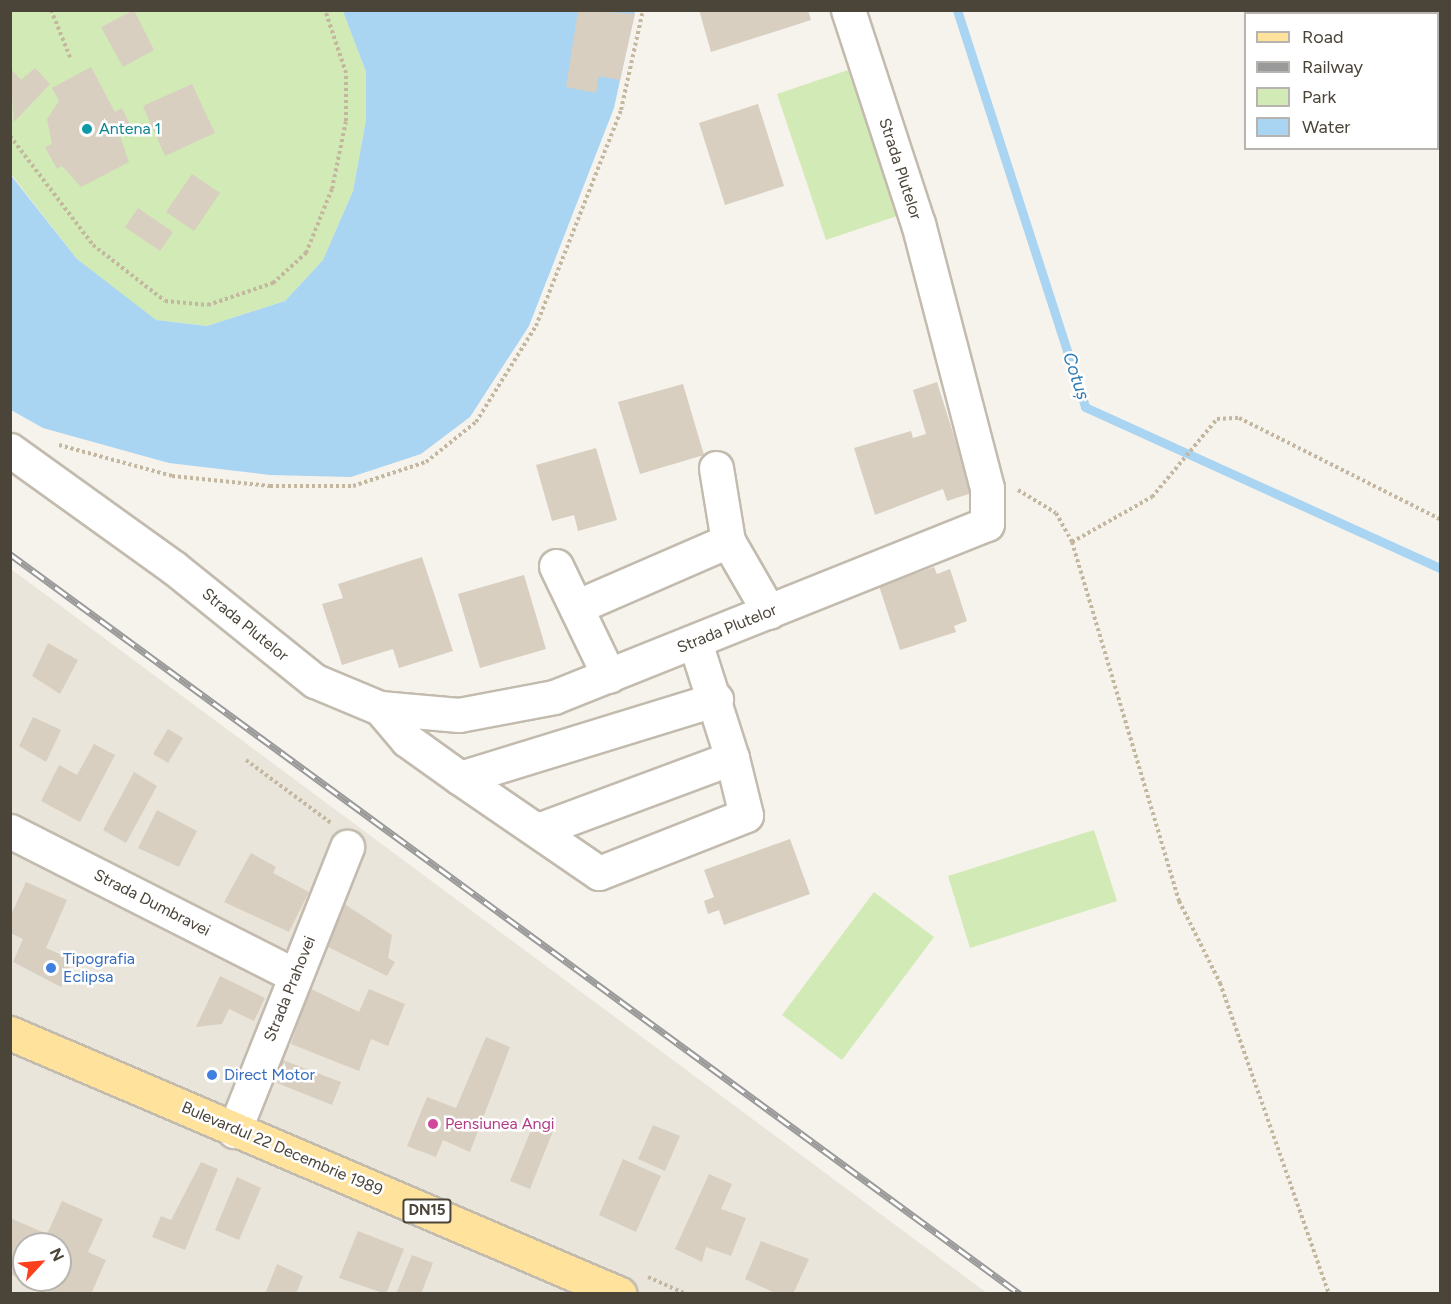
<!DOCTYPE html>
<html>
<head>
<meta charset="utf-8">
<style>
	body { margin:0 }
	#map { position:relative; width:1451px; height:1304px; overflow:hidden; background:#f6f3ec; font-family:Figtree,sans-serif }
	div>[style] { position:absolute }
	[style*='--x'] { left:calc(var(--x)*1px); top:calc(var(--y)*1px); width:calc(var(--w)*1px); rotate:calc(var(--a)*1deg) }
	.residential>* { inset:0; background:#eae5da }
	.green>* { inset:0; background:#d2eab5 }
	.water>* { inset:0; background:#a9d4f2 }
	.stream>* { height:9px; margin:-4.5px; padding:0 4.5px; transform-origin:4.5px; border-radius:4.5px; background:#a9d4f2 }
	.building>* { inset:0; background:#d8cfc1 }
	.path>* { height:4px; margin-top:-2px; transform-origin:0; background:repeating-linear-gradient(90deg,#c4b79f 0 3px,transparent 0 6px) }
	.roads { filter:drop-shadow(2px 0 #c2bbae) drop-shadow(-2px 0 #c2bbae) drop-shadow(0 2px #c2bbae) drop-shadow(0 -2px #c2bbae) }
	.minor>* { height:33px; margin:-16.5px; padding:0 16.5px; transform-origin:16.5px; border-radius:16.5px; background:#fff }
	.major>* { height:33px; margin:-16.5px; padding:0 16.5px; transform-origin:16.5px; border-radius:16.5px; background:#ffe39c }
	.rail>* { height:7px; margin-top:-3.5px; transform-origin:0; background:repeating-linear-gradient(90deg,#fff 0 14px,#9a9a9a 0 28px); box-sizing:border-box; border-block:2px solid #9a9a9a }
	.dots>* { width:16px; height:16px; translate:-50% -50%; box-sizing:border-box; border:3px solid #fff; border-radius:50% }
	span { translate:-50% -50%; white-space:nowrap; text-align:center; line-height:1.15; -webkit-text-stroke:5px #fff; paint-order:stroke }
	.shield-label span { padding:2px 4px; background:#fff; border:2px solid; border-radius:4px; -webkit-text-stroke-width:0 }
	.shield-label { font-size:15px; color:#4b4439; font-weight:700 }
	.culture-label { font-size:16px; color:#0d838f }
	.left { translate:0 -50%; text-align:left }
	.street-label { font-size:16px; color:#4b4439 }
	.shop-label { font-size:16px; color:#366cbe }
	.hotel-label { font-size:16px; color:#b23c85 }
	.water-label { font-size:18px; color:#2e7ab2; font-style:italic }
	.frame { position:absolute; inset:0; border:12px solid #4b4439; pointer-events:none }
	.legend { position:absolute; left:1244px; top:12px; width:195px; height:138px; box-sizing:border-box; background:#fff; border:2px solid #b7b4b0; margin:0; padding:8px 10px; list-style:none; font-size:18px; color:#4b4439 }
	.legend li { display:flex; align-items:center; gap:12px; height:30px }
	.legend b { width:30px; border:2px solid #b7b4b0 }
	.north { position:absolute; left:12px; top:1232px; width:60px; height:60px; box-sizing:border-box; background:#fff; border:2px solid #b7b4b0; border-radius:50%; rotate:64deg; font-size:16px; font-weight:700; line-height:24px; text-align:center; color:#4b4439 }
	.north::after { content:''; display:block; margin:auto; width:21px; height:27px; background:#fc3f1d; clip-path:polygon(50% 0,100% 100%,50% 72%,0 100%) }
</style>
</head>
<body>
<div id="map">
	<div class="residential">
		<i style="clip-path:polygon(evenodd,11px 569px,987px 1293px,11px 1293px,11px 569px,24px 1244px,60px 1244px,60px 1280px,24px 1280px,24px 1244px)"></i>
	</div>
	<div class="green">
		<i style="clip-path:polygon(11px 11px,343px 10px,366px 72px,366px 120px,353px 191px,323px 260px,285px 301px,207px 326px,155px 320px,114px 290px,77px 259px,11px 174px)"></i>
		<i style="clip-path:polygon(848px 70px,897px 216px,826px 240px,777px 94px)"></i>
		<i style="clip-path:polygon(1094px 830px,1117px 901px,970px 948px,948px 876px)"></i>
		<i style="clip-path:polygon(874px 892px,934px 937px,842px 1060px,782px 1015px)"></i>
	</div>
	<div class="water">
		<i style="clip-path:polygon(343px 11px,635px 11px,614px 108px,529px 326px,470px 417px,421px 454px,351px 477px,270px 475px,169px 463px,43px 428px,11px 410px,10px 174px,77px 259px,156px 320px,207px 326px,285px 301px,323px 260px,353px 191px,366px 120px,366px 72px)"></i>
	</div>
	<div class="stream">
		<i style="--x:957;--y:10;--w:417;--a:72.1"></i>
		<i style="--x:1085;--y:407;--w:390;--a:24.4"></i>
	</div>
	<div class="building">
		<i style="clip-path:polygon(134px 10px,154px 50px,123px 67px,101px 27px)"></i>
		<i style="clip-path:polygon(578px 10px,635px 14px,620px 80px,599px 76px,596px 93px,566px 87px)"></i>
		<i style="clip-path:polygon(699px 10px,808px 10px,811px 20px,711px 52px)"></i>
		<i style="clip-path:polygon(91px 67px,115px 112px,122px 108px,131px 127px,119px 133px,129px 162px,81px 187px,62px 166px,57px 169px,45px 147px,52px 144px,47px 119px,59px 101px,52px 88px)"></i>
		<i style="clip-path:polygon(10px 68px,21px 80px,35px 68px,50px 84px,14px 122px)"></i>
		<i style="clip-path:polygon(192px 84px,215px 133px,165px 156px,143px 106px)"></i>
		<i style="clip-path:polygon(758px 104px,784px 186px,725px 205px,699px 123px)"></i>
		<i style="clip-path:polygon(192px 174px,220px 193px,194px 231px,166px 212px)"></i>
		<i style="clip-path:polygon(138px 208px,173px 232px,160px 251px,125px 227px)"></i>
		<i style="clip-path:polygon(937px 382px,972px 493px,947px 501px,943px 489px,875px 515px,854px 448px,911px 431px,913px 438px,926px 434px,913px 390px)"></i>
		<i style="clip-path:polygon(683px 384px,704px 455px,640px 474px,618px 402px)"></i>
		<i style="clip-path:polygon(596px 448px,617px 520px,578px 531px,574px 515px,552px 521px,536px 465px)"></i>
		<i style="clip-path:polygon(422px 557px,453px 651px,399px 668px,393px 649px,342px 665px,322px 604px,343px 598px,338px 584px)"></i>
		<i style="clip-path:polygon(934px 567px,937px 574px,950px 569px,967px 621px,954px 626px,956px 632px,900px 650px,879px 586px)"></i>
		<i style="clip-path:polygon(524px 575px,546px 649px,480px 668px,458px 594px)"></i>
		<i style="clip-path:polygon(48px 643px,78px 660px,60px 694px,32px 676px)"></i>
		<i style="clip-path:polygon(33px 717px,61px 730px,46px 762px,19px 746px)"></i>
		<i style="clip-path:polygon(168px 729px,183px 738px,168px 763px,153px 754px)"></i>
		<i style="clip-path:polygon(94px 744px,115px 755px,80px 822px,41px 801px,59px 765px,77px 775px)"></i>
		<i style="clip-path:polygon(134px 772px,157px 786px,126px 843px,103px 830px)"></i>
		<i style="clip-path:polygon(157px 810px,197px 831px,179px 867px,138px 848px)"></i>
		<i style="clip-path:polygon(790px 839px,810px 894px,724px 925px,719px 910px,708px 914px,704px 901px,714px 897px,704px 870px)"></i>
		<i style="clip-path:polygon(251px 853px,276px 867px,273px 873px,309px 892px,289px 932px,224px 902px)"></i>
		<i style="clip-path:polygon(26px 882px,67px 900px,46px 948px,73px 960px,61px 987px,13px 962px,23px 939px,10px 933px,10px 917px)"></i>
		<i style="clip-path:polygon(343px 903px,392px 935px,388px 958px,395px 962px,387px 976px,324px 945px)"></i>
		<i style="clip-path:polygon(220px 976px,265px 998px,254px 1021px,229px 1009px,222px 1024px,196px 1027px)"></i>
		<i style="clip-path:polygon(309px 988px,359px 1012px,369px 989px,405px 1004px,388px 1046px,371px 1039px,359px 1071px,291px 1044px)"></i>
		<i style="clip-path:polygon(486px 1037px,510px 1047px,470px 1152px,443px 1140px,436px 1157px,407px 1146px,427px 1097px,456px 1108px)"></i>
		<i style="clip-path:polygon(280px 1059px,341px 1082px,332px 1105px,272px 1081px)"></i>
		<i style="clip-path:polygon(534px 1123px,553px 1131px,530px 1189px,510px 1181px)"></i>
		<i style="clip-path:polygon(653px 1125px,680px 1136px,665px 1171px,638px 1159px)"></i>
		<i style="clip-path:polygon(623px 1159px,661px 1176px,636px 1232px,599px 1215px)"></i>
		<i style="clip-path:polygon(201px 1162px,218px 1169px,185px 1250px,152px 1237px,161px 1216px,171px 1220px)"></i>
		<i style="clip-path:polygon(709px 1174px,732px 1184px,721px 1209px,746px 1218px,731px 1256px,706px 1247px,702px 1262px,675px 1249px)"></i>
		<i style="clip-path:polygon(237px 1177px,261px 1188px,239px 1240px,215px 1230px)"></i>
		<i style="clip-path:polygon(evenodd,62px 1201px,103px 1219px,88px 1252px,106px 1260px,91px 1294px,53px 1294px,10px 1274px,10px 1218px,47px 1234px,62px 1201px,24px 1244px,60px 1244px,60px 1280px,24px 1280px,24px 1244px)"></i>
		<i style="clip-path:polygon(358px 1231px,404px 1249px,386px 1294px,339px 1278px)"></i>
		<i style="clip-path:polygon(761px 1241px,809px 1259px,793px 1294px,777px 1294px,745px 1279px)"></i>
		<i style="clip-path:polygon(412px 1255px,433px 1263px,421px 1294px,396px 1294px)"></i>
		<i style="clip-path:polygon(277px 1264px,303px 1276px,296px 1294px,265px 1294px)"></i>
	</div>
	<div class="path">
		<i style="--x:51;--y:10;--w:51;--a:68"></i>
		<i style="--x:10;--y:136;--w:137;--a:52.7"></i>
		<i style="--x:93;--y:245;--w:91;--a:37.9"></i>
		<i style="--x:165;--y:301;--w:43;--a:5.3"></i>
		<i style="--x:208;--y:305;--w:69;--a:-18.7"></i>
		<i style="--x:273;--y:283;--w:45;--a:-42.3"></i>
		<i style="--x:306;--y:253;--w:69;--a:-67.9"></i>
		<i style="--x:332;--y:189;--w:69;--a:-78.4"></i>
		<i style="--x:346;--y:121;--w:48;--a:-90"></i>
		<i style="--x:346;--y:73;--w:66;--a:-108.4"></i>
		<i style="--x:59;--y:445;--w:117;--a:15.3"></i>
		<i style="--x:172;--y:476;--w:99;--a:5.8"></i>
		<i style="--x:270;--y:486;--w:83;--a:0"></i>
		<i style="--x:353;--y:486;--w:77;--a:-18.2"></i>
		<i style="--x:426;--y:462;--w:64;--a:-38.7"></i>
		<i style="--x:476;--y:422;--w:113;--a:-58"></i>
		<i style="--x:536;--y:326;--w:232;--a:-68.5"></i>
		<i style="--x:621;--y:110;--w:102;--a:-77.6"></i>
		<i style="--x:1018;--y:490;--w:44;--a:31.2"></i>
		<i style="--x:1056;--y:513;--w:33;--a:61"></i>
		<i style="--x:1072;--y:542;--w:375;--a:73.4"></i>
		<i style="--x:1179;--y:901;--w:92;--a:63.4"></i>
		<i style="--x:1220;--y:983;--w:330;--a:70.7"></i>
		<i style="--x:1072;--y:542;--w:92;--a:-29.4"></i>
		<i style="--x:1152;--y:497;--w:102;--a:-50.2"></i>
		<i style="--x:1217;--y:419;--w:22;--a:-3"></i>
		<i style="--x:1239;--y:418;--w:225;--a:26.7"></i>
		<i style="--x:246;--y:760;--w:106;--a:36.5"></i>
		<i style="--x:648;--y:1277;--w:42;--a:24.1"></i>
	</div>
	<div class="roads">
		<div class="minor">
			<i style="--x:10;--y:450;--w:201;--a:35.7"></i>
			<i style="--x:173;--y:567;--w:182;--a:38.8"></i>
			<i style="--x:315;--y:681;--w:70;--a:22.6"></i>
			<i style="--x:380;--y:708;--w:79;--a:5.1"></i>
			<i style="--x:459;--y:715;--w:97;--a:-10.7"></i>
			<i style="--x:554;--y:697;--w:466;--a:-21.8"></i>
			<i style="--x:987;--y:524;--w:36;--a:-90"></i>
			<i style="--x:987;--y:488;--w:273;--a:-104.6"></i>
			<i style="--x:918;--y:224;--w:225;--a:-108.1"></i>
			<i style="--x:716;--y:468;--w:74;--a:80.7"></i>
			<i style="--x:728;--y:541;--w:82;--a:60"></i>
			<i style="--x:556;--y:566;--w:122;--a:64.3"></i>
			<i style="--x:576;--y:607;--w:166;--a:-23.5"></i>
			<i style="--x:380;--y:708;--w:42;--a:49.8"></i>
			<i style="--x:407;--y:740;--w:65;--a:35.6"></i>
			<i style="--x:460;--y:778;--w:268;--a:-17.1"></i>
			<i style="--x:460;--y:778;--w:168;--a:34.4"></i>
			<i style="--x:599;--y:873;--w:158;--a:-21.5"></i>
			<i style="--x:746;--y:815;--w:59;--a:-103.8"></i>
			<i style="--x:538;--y:830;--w:207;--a:-20.4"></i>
			<i style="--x:732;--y:758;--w:122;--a:-107.7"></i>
			<i style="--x:10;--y:831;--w:318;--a:26.9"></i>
			<i style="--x:234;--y:1131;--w:306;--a:-68.3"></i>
		</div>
		<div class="major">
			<i style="--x:10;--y:1033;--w:663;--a:23.16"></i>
		</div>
	</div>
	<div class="rail">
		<i style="--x:10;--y:554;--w:1252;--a:36.23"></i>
	</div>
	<div class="dots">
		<i style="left:87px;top:129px;background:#0f9aa8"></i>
		<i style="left:51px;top:968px;background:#3f7fe0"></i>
		<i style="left:212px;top:1075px;background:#3f7fe0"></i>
		<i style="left:433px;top:1124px;background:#d1479c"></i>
	</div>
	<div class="shield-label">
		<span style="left:427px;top:1211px">DN15</span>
	</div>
	<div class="culture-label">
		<span class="left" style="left:99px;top:129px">Antena 1</span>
	</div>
	<div class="street-label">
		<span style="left:900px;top:169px;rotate:72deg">Strada Plutelor</span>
		<span style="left:245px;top:625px;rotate:39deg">Strada Plutelor</span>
		<span style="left:727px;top:629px;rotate:-22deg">Strada Plutelor</span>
		<span style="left:152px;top:903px;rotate:27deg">Strada Dumbravei</span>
		<span style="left:290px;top:989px;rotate:-68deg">Strada Prahovei</span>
		<span style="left:282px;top:1149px;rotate:23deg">Bulevardul 22 Decembrie 1989</span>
	</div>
	<div class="shop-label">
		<span class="left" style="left:63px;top:968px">Tipografia<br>Eclipsa</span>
		<span class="left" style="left:224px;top:1075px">Direct Motor</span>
	</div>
	<div class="hotel-label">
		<span class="left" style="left:445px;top:1124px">Pensiunea Angi</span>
	</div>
	<div class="water-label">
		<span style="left:1076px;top:376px;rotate:71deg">Cotuș</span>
	</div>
	<div class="frame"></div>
	<ul class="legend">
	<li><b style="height:8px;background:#ffe39c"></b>Road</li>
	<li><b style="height:8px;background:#9a9a9a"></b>Railway</li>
	<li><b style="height:16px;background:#d2eab5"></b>Park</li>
	<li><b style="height:16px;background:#a9d4f2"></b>Water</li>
	</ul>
	<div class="north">N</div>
</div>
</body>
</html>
